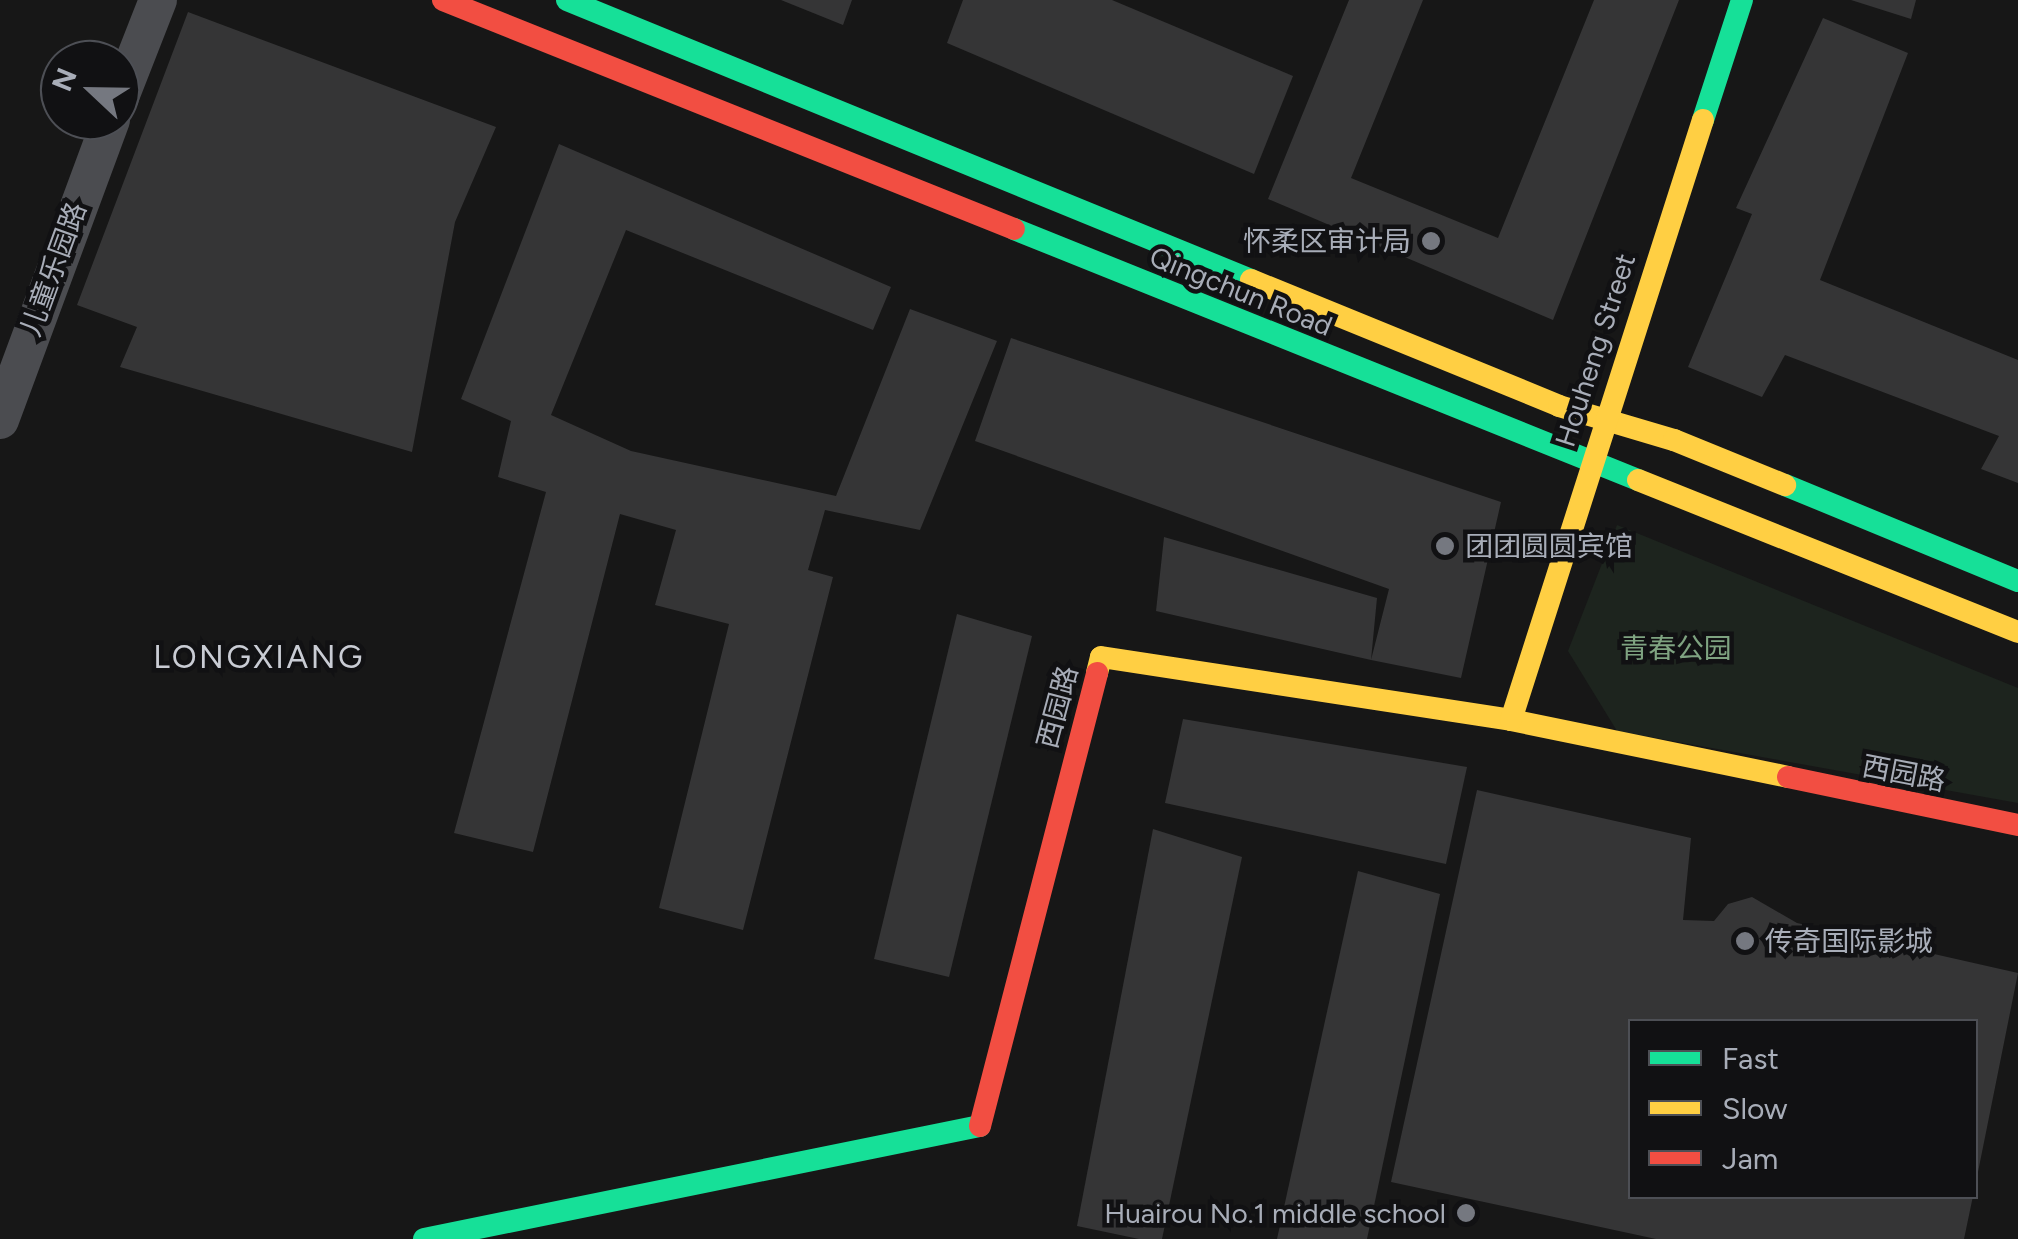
<!DOCTYPE html>
<html>
<head>
<meta charset="utf-8">
<style>
	body { margin:0 }
	#map { position:relative; width:2018px; height:1239px; overflow:hidden; background:#171717; font-family:Figtree,"Noto Sans SC",sans-serif }
	div>[style] { position:absolute }
	[style*='--x'] { left:calc(var(--x)*1px); top:calc(var(--y)*1px); width:calc(var(--w)*1px); rotate:calc(var(--a)*1deg) }
	.green>* { inset:0; background:#1d241e }
	.building>* { inset:0; background:#353536 }
	.street>* { height:38px; margin:-19px; padding:0 19px; transform-origin:19px; border-radius:19px; background:#4b4c50 }
	.fast>* { height:22px; margin:-11px; padding:0 11px; transform-origin:11px; border-radius:11px; background:#16e098 }
	.slow>* { height:22px; margin:-11px; padding:0 11px; transform-origin:11px; border-radius:11px; background:#ffcf43 }
	.jam>* { height:22px; margin:-11px; padding:0 11px; transform-origin:11px; border-radius:11px; background:#f24e42 }
	.dots>* { width:28px; height:28px; translate:-50% -50%; box-sizing:border-box; border:5px solid #111113; border-radius:50% }
	span { translate:-50% -50%; white-space:nowrap; text-align:center; line-height:1.15; -webkit-text-stroke:9px #111113; paint-order:stroke }
	.poi-label { font-size:28px; color:#a8adb8 }
	.right { translate:-100% -50%; text-align:right }
	.left { translate:0 -50%; text-align:left }
	.street-label { font-size:28px; color:#a8adb8 }
	.park-label { font-size:28px; color:#7fa381 }
	.quarter-label { font-size:32px; color:#c9ccd4; letter-spacing:2.5px }
	.legend { position:absolute; left:1628px; top:1019px; width:350px; height:180px; box-sizing:border-box; background:#111113; border:2px solid #4d4f55; margin:0; padding:12px 18px; list-style:none; font-size:30px; color:#a8adb8 }
	.legend li { display:flex; align-items:center; gap:20px; height:50px }
	.legend b { width:50px; border:2px solid #4d4f55 }
	.north { position:absolute; left:40px; top:40px; width:100px; height:100px; box-sizing:border-box; background:#111113; border:2px solid #4d4f55; border-radius:50%; rotate:292deg; font-size:28px; font-weight:700; line-height:40px; text-align:center; color:#a8adb8 }
	.north::after { content:''; display:block; margin:auto; width:35px; height:45px; background:#757880; clip-path:polygon(50% 0,100% 100%,50% 72%,0 100%) }
</style>
</head>
<body>
<div id="map">
	<div class="green">
		<i style="clip-path:polygon(1617px 525px,2018px 688px,2018px 803px,1617px 731px,1568px 651px)"></i>
	</div>
	<div class="building">
		<i style="clip-path:polygon(781px 0,852px 0,843px 25px)"></i>
		<i style="clip-path:polygon(963px 0,1112px 0,1293px 76px,1254px 174px,947px 43px)"></i>
		<i style="clip-path:polygon(1349px 0,1423px 0,1351px 178px,1498px 238px,1594px 0,1679px 0,1553px 320px,1268px 199px)"></i>
		<i style="clip-path:polygon(1851px 0,1916px 0,1911px 19px)"></i>
		<i style="clip-path:polygon(188px 12px,496px 127px,455px 222px,412px 452px,120px 367px,137px 327px,77px 305px)"></i>
		<i style="clip-path:polygon(1823px 18px,1908px 53px,1820px 280px,2018px 360px,2018px 483px,1981px 469px,1999px 436px,1785px 355px,1762px 397px,1688px 367px,1752px 214px,1736px 208px)"></i>
		<i style="clip-path:polygon(559px 144px,891px 287px,873px 330px,626px 230px,551px 415px,631px 451px,836px 496px,910px 309px,997px 341px,920px 530px,825px 510px,808px 570px,833px 577px,743px 930px,659px 908px,729px 624px,655px 605px,676px 530px,620px 514px,533px 852px,454px 833px,546px 492px,498px 477px,511px 421px,461px 399px)"></i>
		<i style="clip-path:polygon(1011px 338px,1501px 502px,1461px 678px,1371px 660px,1156px 611px,1164px 537px,1377px 598px,1371px 660px,1389px 589px,975px 441px)"></i>
		<i style="clip-path:polygon(957px 614px,1032px 636px,949px 977px,874px 959px)"></i>
		<i style="clip-path:polygon(1183px 719px,1467px 767px,1446px 864px,1165px 803px)"></i>
		<i style="clip-path:polygon(1477px 790px,1691px 838px,1683px 920px,1714px 921px,1728px 904px,1752px 897px,1797px 923px,2018px 973px,1977px 1177px,1976px 1022px,1630px 1022px,1630px 1196px,1973px 1196px,1964px 1239px,1656px 1239px,1391px 1182px)"></i>
		<i style="clip-path:polygon(1153px 829px,1242px 857px,1162px 1239px,1139px 1239px,1077px 1226px)"></i>
		<i style="clip-path:polygon(1358px 871px,1440px 894px,1367px 1239px,1277px 1239px)"></i>
	</div>
	<div class="street">
		<i style="--x:120;--y:97;--w:104;--a:-68.6"></i>
		<i style="--x:0;--y:420;--w:320;--a:-69.7"></i>
	</div>
	<div class="fast">
		<i style="--x:567;--y:0;--w:739;--a:22.26"></i>
		<i style="--x:1703;--y:120;--w:126;--a:-72"></i>
		<i style="--x:1014;--y:229;--w:673;--a:21.91"></i>
		<i style="--x:1785;--y:485;--w:252;--a:22.4"></i>
		<i style="--x:424;--y:1239;--w:567;--a:-11.49"></i>
	</div>
	<div class="slow">
		<i style="--x:1251;--y:280;--w:333;--a:22.2"></i>
		<i style="--x:1559;--y:406;--w:120;--a:16.5"></i>
		<i style="--x:1674;--y:440;--w:120;--a:22.1"></i>
		<i style="--x:1638;--y:480;--w:409;--a:21.8"></i>
		<i style="--x:1097;--y:673;--w:16;--a:-76"></i>
		<i style="--x:1101;--y:657;--w:415;--a:8.7"></i>
		<i style="--x:1511;--y:720;--w:283;--a:11.6"></i>
		<i style="--x:1511;--y:720;--w:630;--a:-72.26"></i>
	</div>
	<div class="jam">
		<i style="--x:443;--y:0;--w:615;--a:21.85"></i>
		<i style="--x:1788;--y:777;--w:235;--a:11.8"></i>
		<i style="--x:980;--y:1126;--w:468;--a:-75.5"></i>
	</div>
	<div class="dots">
		<i style="left:1431px;top:241px;background:#757880"></i>
		<i style="left:1445px;top:546px;background:#757880"></i>
		<i style="left:1745px;top:941px;background:#757880"></i>
		<i style="left:1466px;top:1213px;background:#757880"></i>
	</div>
	<div class="poi-label">
		<span class="right" style="left:1411px;top:241px">怀柔区审计局</span>
		<span class="left" style="left:1465px;top:546px">团团圆圆宾馆</span>
		<span class="left" style="left:1765px;top:941px">传奇国际影城</span>
		<span class="right" style="left:1446px;top:1213px">Huairou No.1 middle school</span>
	</div>
	<div class="street-label">
		<span style="left:53px;top:269px;rotate:-70deg">儿童乐园路</span>
		<span style="left:1241px;top:291px;rotate:22deg">Qingchun Road</span>
		<span style="left:1595px;top:350px;rotate:-72deg">Houheng Street</span>
		<span style="left:1057px;top:707px;rotate:-75deg">西园路</span>
		<span style="left:1904px;top:773px;rotate:11deg">西园路</span>
	</div>
	<div class="park-label">
		<span style="left:1676px;top:648px">青春公园</span>
	</div>
	<div class="quarter-label">
		<span style="left:259px;top:657px">LONGXIANG</span>
	</div>
	<ul class="legend">
	<li><b style="height:12px;background:#16e098"></b>Fast</li>
	<li><b style="height:12px;background:#ffcf43"></b>Slow</li>
	<li><b style="height:12px;background:#f24e42"></b>Jam</li>
	</ul>
	<div class="north">N</div>
</div>
</body>
</html>
